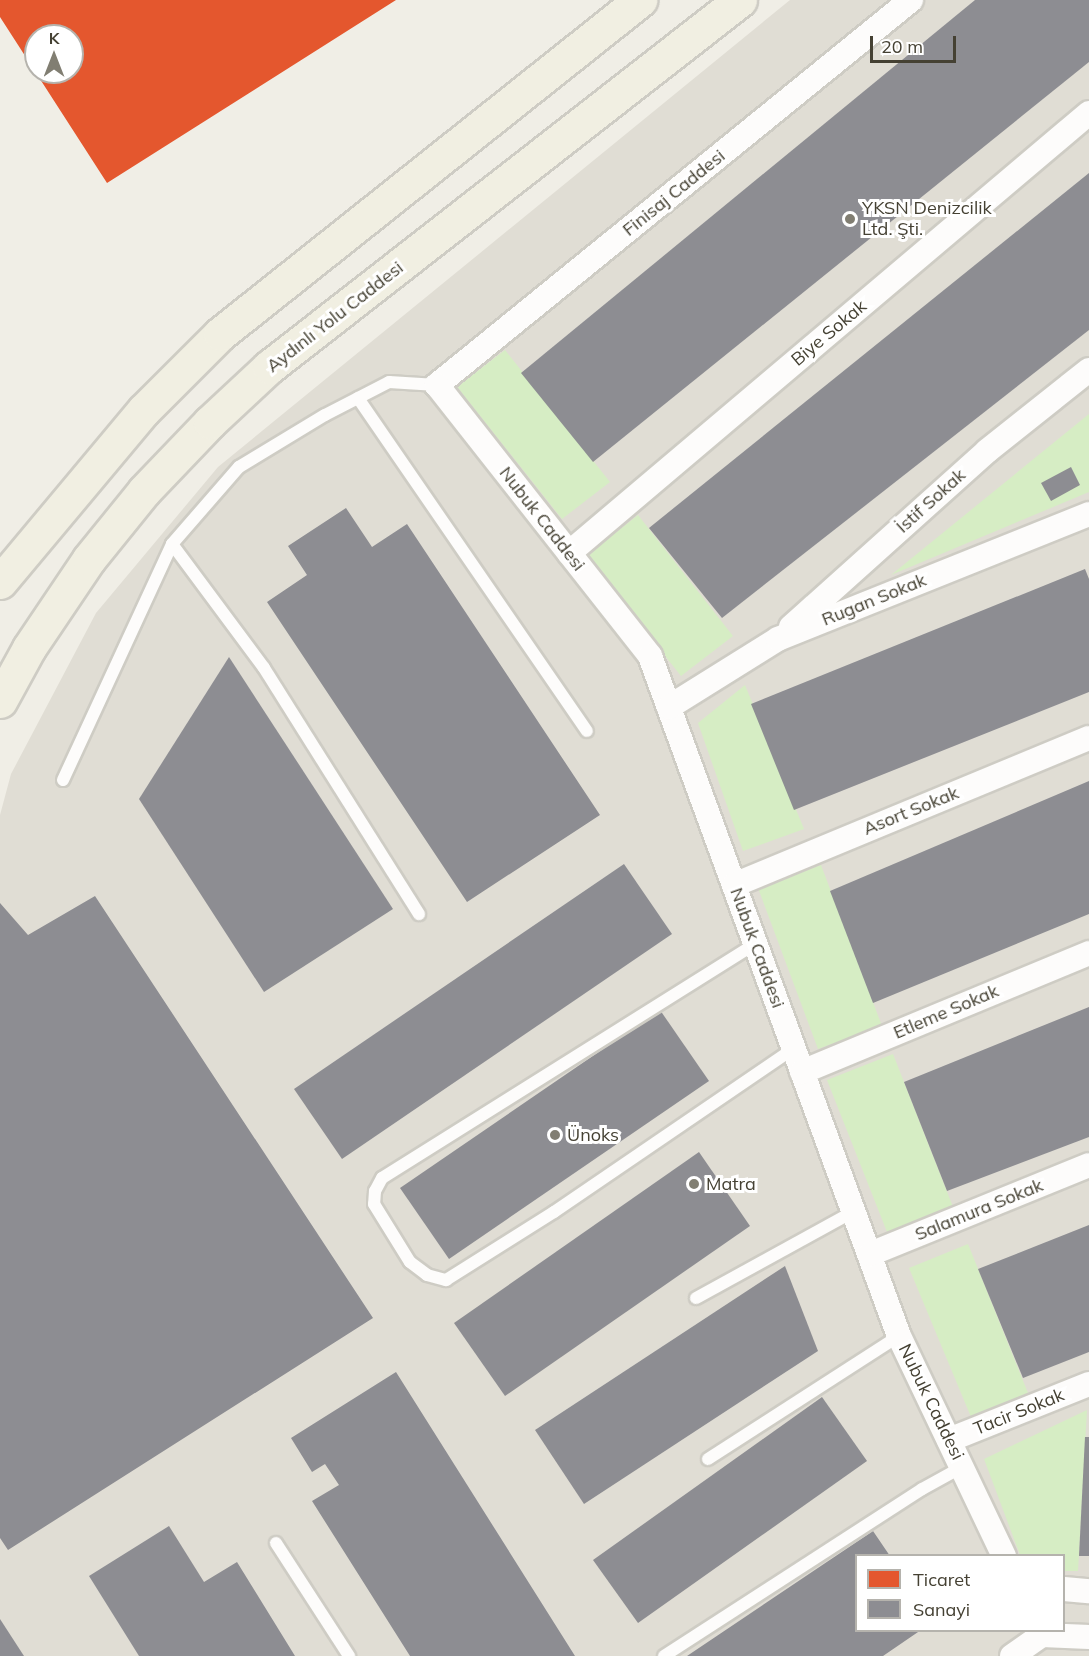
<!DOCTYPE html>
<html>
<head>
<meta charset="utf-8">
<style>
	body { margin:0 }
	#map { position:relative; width:1089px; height:1656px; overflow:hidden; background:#f0eee6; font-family:Mulish,sans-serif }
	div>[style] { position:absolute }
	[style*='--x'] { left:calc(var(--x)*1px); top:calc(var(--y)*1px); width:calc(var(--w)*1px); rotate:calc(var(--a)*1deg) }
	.industrial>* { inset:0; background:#e0ddd4 }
	.green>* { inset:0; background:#d6edc4 }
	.shops>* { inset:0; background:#e4572e }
	.industry>* { inset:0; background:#8d8d92 }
	.roads { filter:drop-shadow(2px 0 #ceccc4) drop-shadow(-2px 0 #ceccc4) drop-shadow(0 2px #ceccc4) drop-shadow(0 -2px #ceccc4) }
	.service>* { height:12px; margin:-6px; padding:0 6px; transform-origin:6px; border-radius:6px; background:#fdfcfb }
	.minor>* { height:24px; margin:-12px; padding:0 12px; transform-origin:12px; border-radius:12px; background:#fdfcfb }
	.primary>* { height:33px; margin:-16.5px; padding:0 16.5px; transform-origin:16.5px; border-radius:16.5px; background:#f1efe2 }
	.dots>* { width:16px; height:16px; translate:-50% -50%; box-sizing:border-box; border:3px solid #fff; border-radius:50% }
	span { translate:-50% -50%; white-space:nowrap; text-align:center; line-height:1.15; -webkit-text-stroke:6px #fff; paint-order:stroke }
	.street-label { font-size:18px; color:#454133 }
	.poi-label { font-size:18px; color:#454133 }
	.left { translate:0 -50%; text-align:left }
	.legend { position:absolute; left:855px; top:1554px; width:210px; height:78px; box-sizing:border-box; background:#fff; border:2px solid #b5b3ad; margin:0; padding:8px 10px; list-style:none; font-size:18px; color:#454133 }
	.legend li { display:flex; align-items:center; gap:12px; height:30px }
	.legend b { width:30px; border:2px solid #b5b3ad }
	.north { position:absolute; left:24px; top:24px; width:60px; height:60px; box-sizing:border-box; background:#fff; border:2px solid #b5b3ad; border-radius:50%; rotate:0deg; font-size:16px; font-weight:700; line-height:24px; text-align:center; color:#454133 }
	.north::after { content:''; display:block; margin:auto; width:21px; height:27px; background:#817e72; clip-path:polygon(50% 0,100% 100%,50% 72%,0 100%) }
	.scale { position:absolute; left:870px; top:36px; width:86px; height:27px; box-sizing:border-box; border:3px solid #454133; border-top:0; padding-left:8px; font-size:18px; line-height:21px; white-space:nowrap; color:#454133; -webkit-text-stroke:4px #fff; paint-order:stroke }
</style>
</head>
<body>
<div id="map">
	<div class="industrial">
		<i style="clip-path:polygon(evenodd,790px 0,1089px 0,1089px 1656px,0 1656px,0 815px,11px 774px,96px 613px,218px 467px,790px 0,856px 1556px,1064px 1556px,1064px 1630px,856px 1630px,856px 1556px)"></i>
	</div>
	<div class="green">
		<i style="clip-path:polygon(505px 350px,610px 482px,562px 519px,457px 387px)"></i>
		<i style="clip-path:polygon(1089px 414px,1089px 492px,891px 575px)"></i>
		<i style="clip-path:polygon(638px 515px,733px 636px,681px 676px,586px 556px)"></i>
		<i style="clip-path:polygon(745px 685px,804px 829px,743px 851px,698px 723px)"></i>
		<i style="clip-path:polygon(821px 865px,882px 1026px,818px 1049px,758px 888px)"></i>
		<i style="clip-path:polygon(893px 1054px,955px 1212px,889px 1237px,827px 1080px)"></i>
		<i style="clip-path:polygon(968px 1244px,1028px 1393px,971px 1417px,909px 1268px)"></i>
		<i style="clip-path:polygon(1087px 1410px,1078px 1571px,1064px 1571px,1064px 1556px,1020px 1555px,984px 1459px)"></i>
	</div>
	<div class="shops">
		<i style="clip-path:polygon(evenodd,0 0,396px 0,107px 183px,0 17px,0 0,36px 36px,72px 36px,72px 72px,36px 72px,36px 36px)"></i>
	</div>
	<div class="industry">
		<i style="clip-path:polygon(975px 0,1089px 0,1089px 62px,593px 462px,521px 373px)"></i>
		<i style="clip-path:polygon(1089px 173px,1089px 330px,722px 618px,649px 528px)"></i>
		<i style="clip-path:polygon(1071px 467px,1080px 485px,1051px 501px,1041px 483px)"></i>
		<i style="clip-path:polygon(346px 508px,372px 547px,407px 524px,600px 815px,467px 902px,267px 602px,307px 575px,288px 546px)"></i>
		<i style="clip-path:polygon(1085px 569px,1089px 579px,1089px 692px,794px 810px,751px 704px)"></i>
		<i style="clip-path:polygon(229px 657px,393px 909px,264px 992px,139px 799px)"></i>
		<i style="clip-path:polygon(1089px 781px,1089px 914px,873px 1003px,830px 891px)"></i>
		<i style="clip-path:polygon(624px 864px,672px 934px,342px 1159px,294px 1089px)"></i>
		<i style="clip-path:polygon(95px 896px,373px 1318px,8px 1550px,0 1538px,0 903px,28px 935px)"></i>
		<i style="clip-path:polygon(1089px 1007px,1089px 1137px,947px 1191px,904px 1082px)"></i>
		<i style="clip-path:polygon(660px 1010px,709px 1081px,449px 1259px,400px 1188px)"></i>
		<i style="clip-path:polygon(699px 1152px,750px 1226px,505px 1396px,454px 1323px)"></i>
		<i style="clip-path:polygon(1089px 1225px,1089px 1352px,1023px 1378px,978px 1269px)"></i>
		<i style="clip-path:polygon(785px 1266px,818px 1351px,584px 1504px,535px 1430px)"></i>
		<i style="clip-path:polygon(396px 1372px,575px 1656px,410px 1656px,312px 1501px,339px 1485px,325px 1464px,312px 1472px,291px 1438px)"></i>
		<i style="clip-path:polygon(822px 1397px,867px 1461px,638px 1623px,593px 1560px)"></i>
		<i style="clip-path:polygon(1085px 1437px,1089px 1437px,1089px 1556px,1079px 1556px)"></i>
		<i style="clip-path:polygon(169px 1526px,204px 1582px,237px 1562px,295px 1656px,139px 1656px,89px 1576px)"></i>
		<i style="clip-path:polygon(873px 1531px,890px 1556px,856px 1556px,856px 1630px,921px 1630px,883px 1656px,687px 1656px)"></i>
		<i style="clip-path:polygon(0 1619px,24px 1656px,0 1656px)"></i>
	</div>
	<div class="roads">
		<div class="service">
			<i style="--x:358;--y:398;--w:404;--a:55.5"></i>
			<i style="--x:172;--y:544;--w:154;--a:53.4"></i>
			<i style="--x:264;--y:668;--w:291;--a:57.8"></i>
			<i style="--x:63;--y:780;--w:260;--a:-65.2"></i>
			<i style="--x:172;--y:544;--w:102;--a:-49"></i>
			<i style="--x:239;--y:467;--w:100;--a:-31.2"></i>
			<i style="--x:325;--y:415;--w:72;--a:-27.3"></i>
			<i style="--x:389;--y:382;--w:48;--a:3.6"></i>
			<i style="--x:755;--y:944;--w:440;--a:147.9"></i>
			<i style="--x:382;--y:1178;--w:15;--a:118"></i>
			<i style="--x:375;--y:1191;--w:13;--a:94"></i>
			<i style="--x:374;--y:1204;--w:68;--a:58.2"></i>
			<i style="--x:410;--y:1262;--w:21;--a:37"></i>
			<i style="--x:427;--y:1275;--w:20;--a:15"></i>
			<i style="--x:446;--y:1280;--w:128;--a:-32.2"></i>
			<i style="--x:554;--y:1212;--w:291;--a:-34.3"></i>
			<i style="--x:696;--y:1298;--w:180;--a:-28.8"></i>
			<i style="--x:708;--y:1459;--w:227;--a:-32.8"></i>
			<i style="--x:276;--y:1543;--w:135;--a:57.1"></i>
			<i style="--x:664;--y:1656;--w:307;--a:-32.9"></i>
			<i style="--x:922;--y:1489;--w:46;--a:-28.8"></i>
		</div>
		<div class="minor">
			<i style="--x:911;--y:0;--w:611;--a:140.92"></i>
			<i style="--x:437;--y:385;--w:345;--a:51.8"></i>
			<i style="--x:650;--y:656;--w:724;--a:69.89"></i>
			<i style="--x:899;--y:1336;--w:244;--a:64.5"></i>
			<i style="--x:569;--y:553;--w:681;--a:-40.24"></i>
			<i style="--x:791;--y:627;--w:263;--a:-41.9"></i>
			<i style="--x:987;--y:451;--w:130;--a:-38.5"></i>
			<i style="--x:669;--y:707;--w:128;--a:-32"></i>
			<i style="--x:778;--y:639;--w:335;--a:-21.9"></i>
			<i style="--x:734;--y:885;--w:384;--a:-22.5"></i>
			<i style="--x:802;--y:1072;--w:311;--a:-22.5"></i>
			<i style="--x:870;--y:1254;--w:236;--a:-22.1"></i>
			<i style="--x:949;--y:1440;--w:151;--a:-21.8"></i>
			<i style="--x:1064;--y:1589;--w:25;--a:5"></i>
			<i style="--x:1012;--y:1656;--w:37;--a:-35"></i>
			<i style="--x:1042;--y:1635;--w:47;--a:2.4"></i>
		</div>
		<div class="primary">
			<i style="--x:0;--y:582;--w:224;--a:-50.1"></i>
			<i style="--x:144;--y:410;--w:107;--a:-45"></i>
			<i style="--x:220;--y:334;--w:537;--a:-38.49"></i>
			<i style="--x:0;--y:701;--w:60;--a:-61.3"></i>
			<i style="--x:29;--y:648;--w:107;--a:-56"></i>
			<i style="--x:89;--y:559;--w:87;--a:-51"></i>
			<i style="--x:144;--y:491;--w:95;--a:-46.3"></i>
			<i style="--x:210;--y:422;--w:81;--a:-43"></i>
			<i style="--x:269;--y:367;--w:597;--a:-37.93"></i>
		</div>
	</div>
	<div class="dots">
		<i style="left:850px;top:219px;background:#817e72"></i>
		<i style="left:555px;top:1135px;background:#817e72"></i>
		<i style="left:694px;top:1184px;background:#817e72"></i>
	</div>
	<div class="street-label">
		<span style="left:674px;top:193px;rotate:-39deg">Finisaj Caddesi</span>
		<span style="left:335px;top:317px;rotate:-38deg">Aydınlı Yolu Caddesi</span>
		<span style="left:829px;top:333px;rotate:-40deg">Biye Sokak</span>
		<span style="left:931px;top:501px;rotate:-42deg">İstif Sokak</span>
		<span style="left:542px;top:519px;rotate:52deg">Nubuk Caddesi</span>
		<span style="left:874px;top:600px;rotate:-22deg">Rugan Sokak</span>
		<span style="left:911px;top:811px;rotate:-22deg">Asort Sokak</span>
		<span style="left:757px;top:948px;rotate:70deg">Nubuk Caddesi</span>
		<span style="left:946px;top:1012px;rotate:-23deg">Etleme Sokak</span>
		<span style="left:979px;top:1210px;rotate:-22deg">Salamura Sokak</span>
		<span style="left:931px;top:1402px;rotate:64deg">Nubuk Caddesi</span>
		<span style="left:1019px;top:1412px;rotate:-22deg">Tacir Sokak</span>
	</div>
	<div class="poi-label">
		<span class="left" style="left:862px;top:219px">YKSN Denizcilik<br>Ltd. Şti.</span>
		<span class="left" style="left:567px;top:1135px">Ünoks</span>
		<span class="left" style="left:706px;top:1184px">Matra</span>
	</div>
	<ul class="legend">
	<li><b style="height:16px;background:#e4572e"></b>Ticaret</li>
	<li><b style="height:16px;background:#8d8d92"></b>Sanayi</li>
	</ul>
	<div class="north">K</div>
	<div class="scale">20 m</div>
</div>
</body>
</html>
